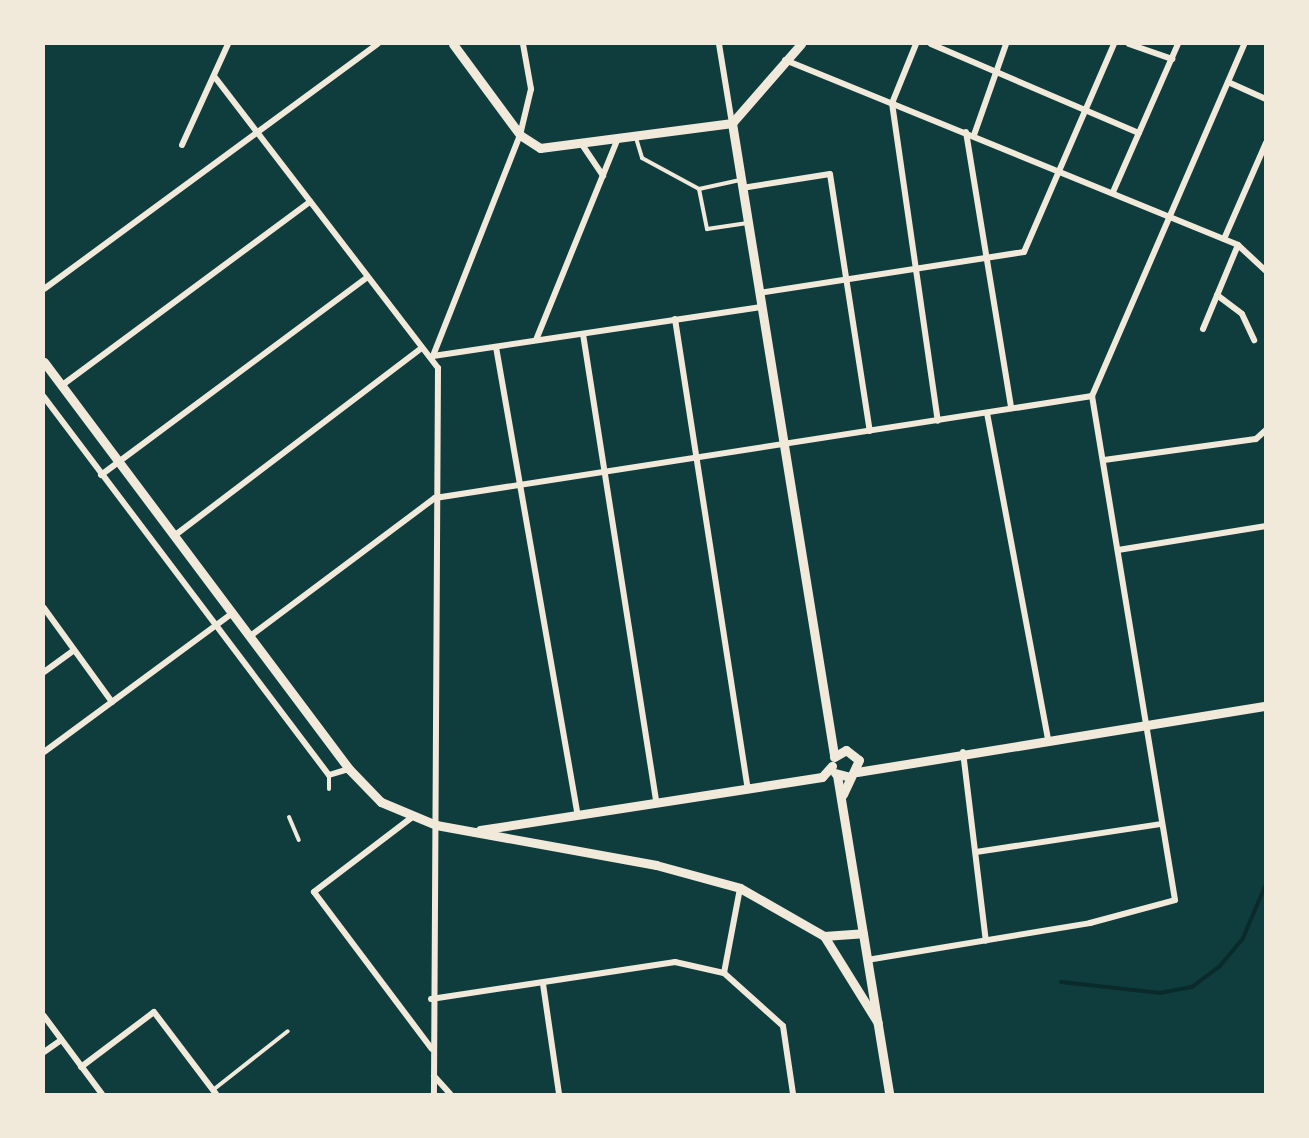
<!DOCTYPE html>
<html>
<head>
<meta charset="utf-8">
<style>
	body { margin:0 }
	#map { position:relative; width:1309px; height:1138px; overflow:hidden; background:#0f3d3e; font-family:Poppins,sans-serif }
	div>[style] { position:absolute }
	[style*='--x'] { left:calc(var(--x)*1px); top:calc(var(--y)*1px); width:calc(var(--w)*1px); rotate:calc(var(--a)*1deg) }
	.stream>* { height:4px; margin:-2px; padding:0 2px; transform-origin:2px; border-radius:2px; background:#0a2a2b }
	.service>* { height:4px; margin:-2px; padding:0 2px; transform-origin:2px; border-radius:2px; background:#f1e9da }
	.minor>* { height:6px; margin:-3px; padding:0 3px; transform-origin:3px; border-radius:3px; background:#f1e9da }
	.tertiary>* { height:9px; margin:-4.5px; padding:0 4.5px; transform-origin:4.5px; border-radius:4.5px; background:#f1e9da }
	span { translate:-50% -50%; white-space:nowrap; text-align:center; line-height:1.15; -webkit-text-stroke:4.5px #f1e9da; paint-order:stroke }
	.frame { position:absolute; inset:0; border:45px solid #f1e9da; pointer-events:none }
</style>
</head>
<body>
<div id="map">
	<div class="stream">
		<i style="--x:1061;--y:982;--w:100;--a:6.3"></i>
		<i style="--x:1160;--y:993;--w:33;--a:-11"></i>
		<i style="--x:1192;--y:987;--w:34;--a:-37"></i>
		<i style="--x:1219;--y:967;--w:38;--a:-50"></i>
		<i style="--x:1243;--y:938;--w:59;--a:-66.9"></i>
	</div>
	<div class="service">
		<i style="--x:636;--y:138;--w:21;--a:73"></i>
		<i style="--x:642;--y:158;--w:65;--a:28.5"></i>
		<i style="--x:699;--y:189;--w:41;--a:78.7"></i>
		<i style="--x:707;--y:229;--w:41;--a:-8.3"></i>
		<i style="--x:699;--y:189;--w:42;--a:-12.4"></i>
		<i style="--x:329;--y:775;--w:14;--a:90"></i>
		<i style="--x:289;--y:817;--w:25;--a:67"></i>
		<i style="--x:213;--y:1090;--w:95;--a:-38.2"></i>
	</div>
	<div class="minor">
		<i style="--x:523;--y:44;--w:46;--a:79.9"></i>
		<i style="--x:531;--y:89;--w:47;--a:103.4"></i>
		<i style="--x:520;--y:135;--w:238;--a:111.5"></i>
		<i style="--x:433;--y:356;--w:332;--a:-8.5"></i>
		<i style="--x:719;--y:44;--w:80;--a:80.7"></i>
		<i style="--x:916;--y:44;--w:64;--a:112.1"></i>
		<i style="--x:892;--y:103;--w:321;--a:81.8"></i>
		<i style="--x:931;--y:44;--w:226;--a:23.2"></i>
		<i style="--x:1129;--y:44;--w:46;--a:19.2"></i>
		<i style="--x:785;--y:60;--w:489;--a:22.2"></i>
		<i style="--x:1238;--y:245;--w:38;--a:43"></i>
		<i style="--x:214;--y:76;--w:368;--a:52.5"></i>
		<i style="--x:438;--y:368;--w:726;--a:90.32"></i>
		<i style="--x:1228;--y:82;--w:42;--a:24.1"></i>
		<i style="--x:966;--y:132;--w:280;--a:80.7"></i>
		<i style="--x:974;--y:135;--w:96;--a:-70.6"></i>
		<i style="--x:182;--y:145;--w:111;--a:-65.5"></i>
		<i style="--x:583;--y:146;--w:36;--a:56"></i>
		<i style="--x:742;--y:188;--w:89;--a:-9"></i>
		<i style="--x:830;--y:174;--w:260;--a:81.2"></i>
		<i style="--x:1113;--y:192;--w:162;--a:-66.3"></i>
		<i style="--x:1224;--y:239;--w:105;--a:-66.4"></i>
		<i style="--x:44;--y:289;--w:414;--a:-36.3"></i>
		<i style="--x:759;--y:293;--w:268;--a:-8.8"></i>
		<i style="--x:1024;--y:252;--w:227;--a:-66.6"></i>
		<i style="--x:1217;--y:295;--w:31;--a:37"></i>
		<i style="--x:1242;--y:314;--w:29;--a:65"></i>
		<i style="--x:675;--y:319;--w:477;--a:81.2"></i>
		<i style="--x:1203;--y:329;--w:91;--a:-67.4"></i>
		<i style="--x:583;--y:334;--w:474;--a:81.1"></i>
		<i style="--x:536;--y:340;--w:215;--a:-67.9"></i>
		<i style="--x:496;--y:347;--w:473;--a:80.1"></i>
		<i style="--x:61;--y:386;--w:310;--a:-36.5"></i>
		<i style="--x:1092;--y:396;--w:383;--a:-66.6"></i>
		<i style="--x:44;--y:397;--w:473;--a:53"></i>
		<i style="--x:329;--y:775;--w:21;--a:-17"></i>
		<i style="--x:987;--y:413;--w:332;--a:79.4"></i>
		<i style="--x:1104;--y:460;--w:153;--a:-7.9"></i>
		<i style="--x:1256;--y:439;--w:13;--a:-42"></i>
		<i style="--x:101;--y:475;--w:329;--a:-36.6"></i>
		<i style="--x:174;--y:536;--w:309;--a:-37.2"></i>
		<i style="--x:1118;--y:550;--w:150;--a:-9.2"></i>
		<i style="--x:44;--y:608;--w:116;--a:54.1"></i>
		<i style="--x:249;--y:637;--w:232;--a:-36.8"></i>
		<i style="--x:435;--y:498;--w:665;--a:-8.82"></i>
		<i style="--x:44;--y:672;--w:37;--a:-36"></i>
		<i style="--x:44;--y:752;--w:232;--a:-36.4"></i>
		<i style="--x:963;--y:752;--w:190;--a:83.1"></i>
		<i style="--x:411;--y:818;--w:122;--a:142.7"></i>
		<i style="--x:314;--y:892;--w:196;--a:53.1"></i>
		<i style="--x:976;--y:852;--w:188;--a:-8.6"></i>
		<i style="--x:867;--y:960;--w:226;--a:-9.4"></i>
		<i style="--x:1090;--y:923;--w:88;--a:-15.1"></i>
		<i style="--x:1175;--y:900;--w:511;--a:-99.35"></i>
		<i style="--x:724;--y:973;--w:86;--a:-79.3"></i>
		<i style="--x:543;--y:984;--w:111;--a:81.7"></i>
		<i style="--x:431;--y:999;--w:247;--a:-8.6"></i>
		<i style="--x:675;--y:962;--w:50;--a:12.7"></i>
		<i style="--x:724;--y:973;--w:79;--a:41.9"></i>
		<i style="--x:783;--y:1026;--w:69;--a:81.6"></i>
		<i style="--x:44;--y:1016;--w:97;--a:53.4"></i>
		<i style="--x:44;--y:1052;--w:21;--a:-35"></i>
		<i style="--x:81;--y:1067;--w:91;--a:-37"></i>
		<i style="--x:154;--y:1012;--w:103;--a:52.9"></i>
		<i style="--x:434;--y:1076;--w:24;--a:48"></i>
	</div>
	<div class="tertiary">
		<i style="--x:453;--y:44;--w:113;--a:53.6"></i>
		<i style="--x:520;--y:135;--w:24;--a:33"></i>
		<i style="--x:540;--y:148;--w:194;--a:-7.4"></i>
		<i style="--x:732;--y:123;--w:640;--a:80.83"></i>
		<i style="--x:732;--y:123;--w:105;--a:-48.9"></i>
		<i style="--x:44;--y:362;--w:509;--a:53.15"></i>
		<i style="--x:349;--y:769;--w:46;--a:45.9"></i>
		<i style="--x:381;--y:802;--w:60;--a:22.7"></i>
		<i style="--x:436;--y:825;--w:224;--a:10.3"></i>
		<i style="--x:656;--y:865;--w:87;--a:15.3"></i>
		<i style="--x:740;--y:888;--w:97;--a:29.7"></i>
		<i style="--x:824;--y:936;--w:102;--a:58.2"></i>
		<i style="--x:834;--y:757;--w:14;--a:-30"></i>
		<i style="--x:846;--y:750;--w:16;--a:38"></i>
		<i style="--x:859;--y:760;--w:38;--a:115"></i>
		<i style="--x:857;--y:772;--w:414;--a:-9.2"></i>
		<i style="--x:835;--y:773;--w:16;--a:15"></i>
		<i style="--x:837;--y:775;--w:323;--a:80.7"></i>
		<i style="--x:480;--y:830;--w:346;--a:-8.8"></i>
		<i style="--x:822;--y:777;--w:15;--a:-48"></i>
		<i style="--x:824;--y:936;--w:39;--a:-4"></i>
	</div>
	<div class="frame"></div>
</div>
</body>
</html>
